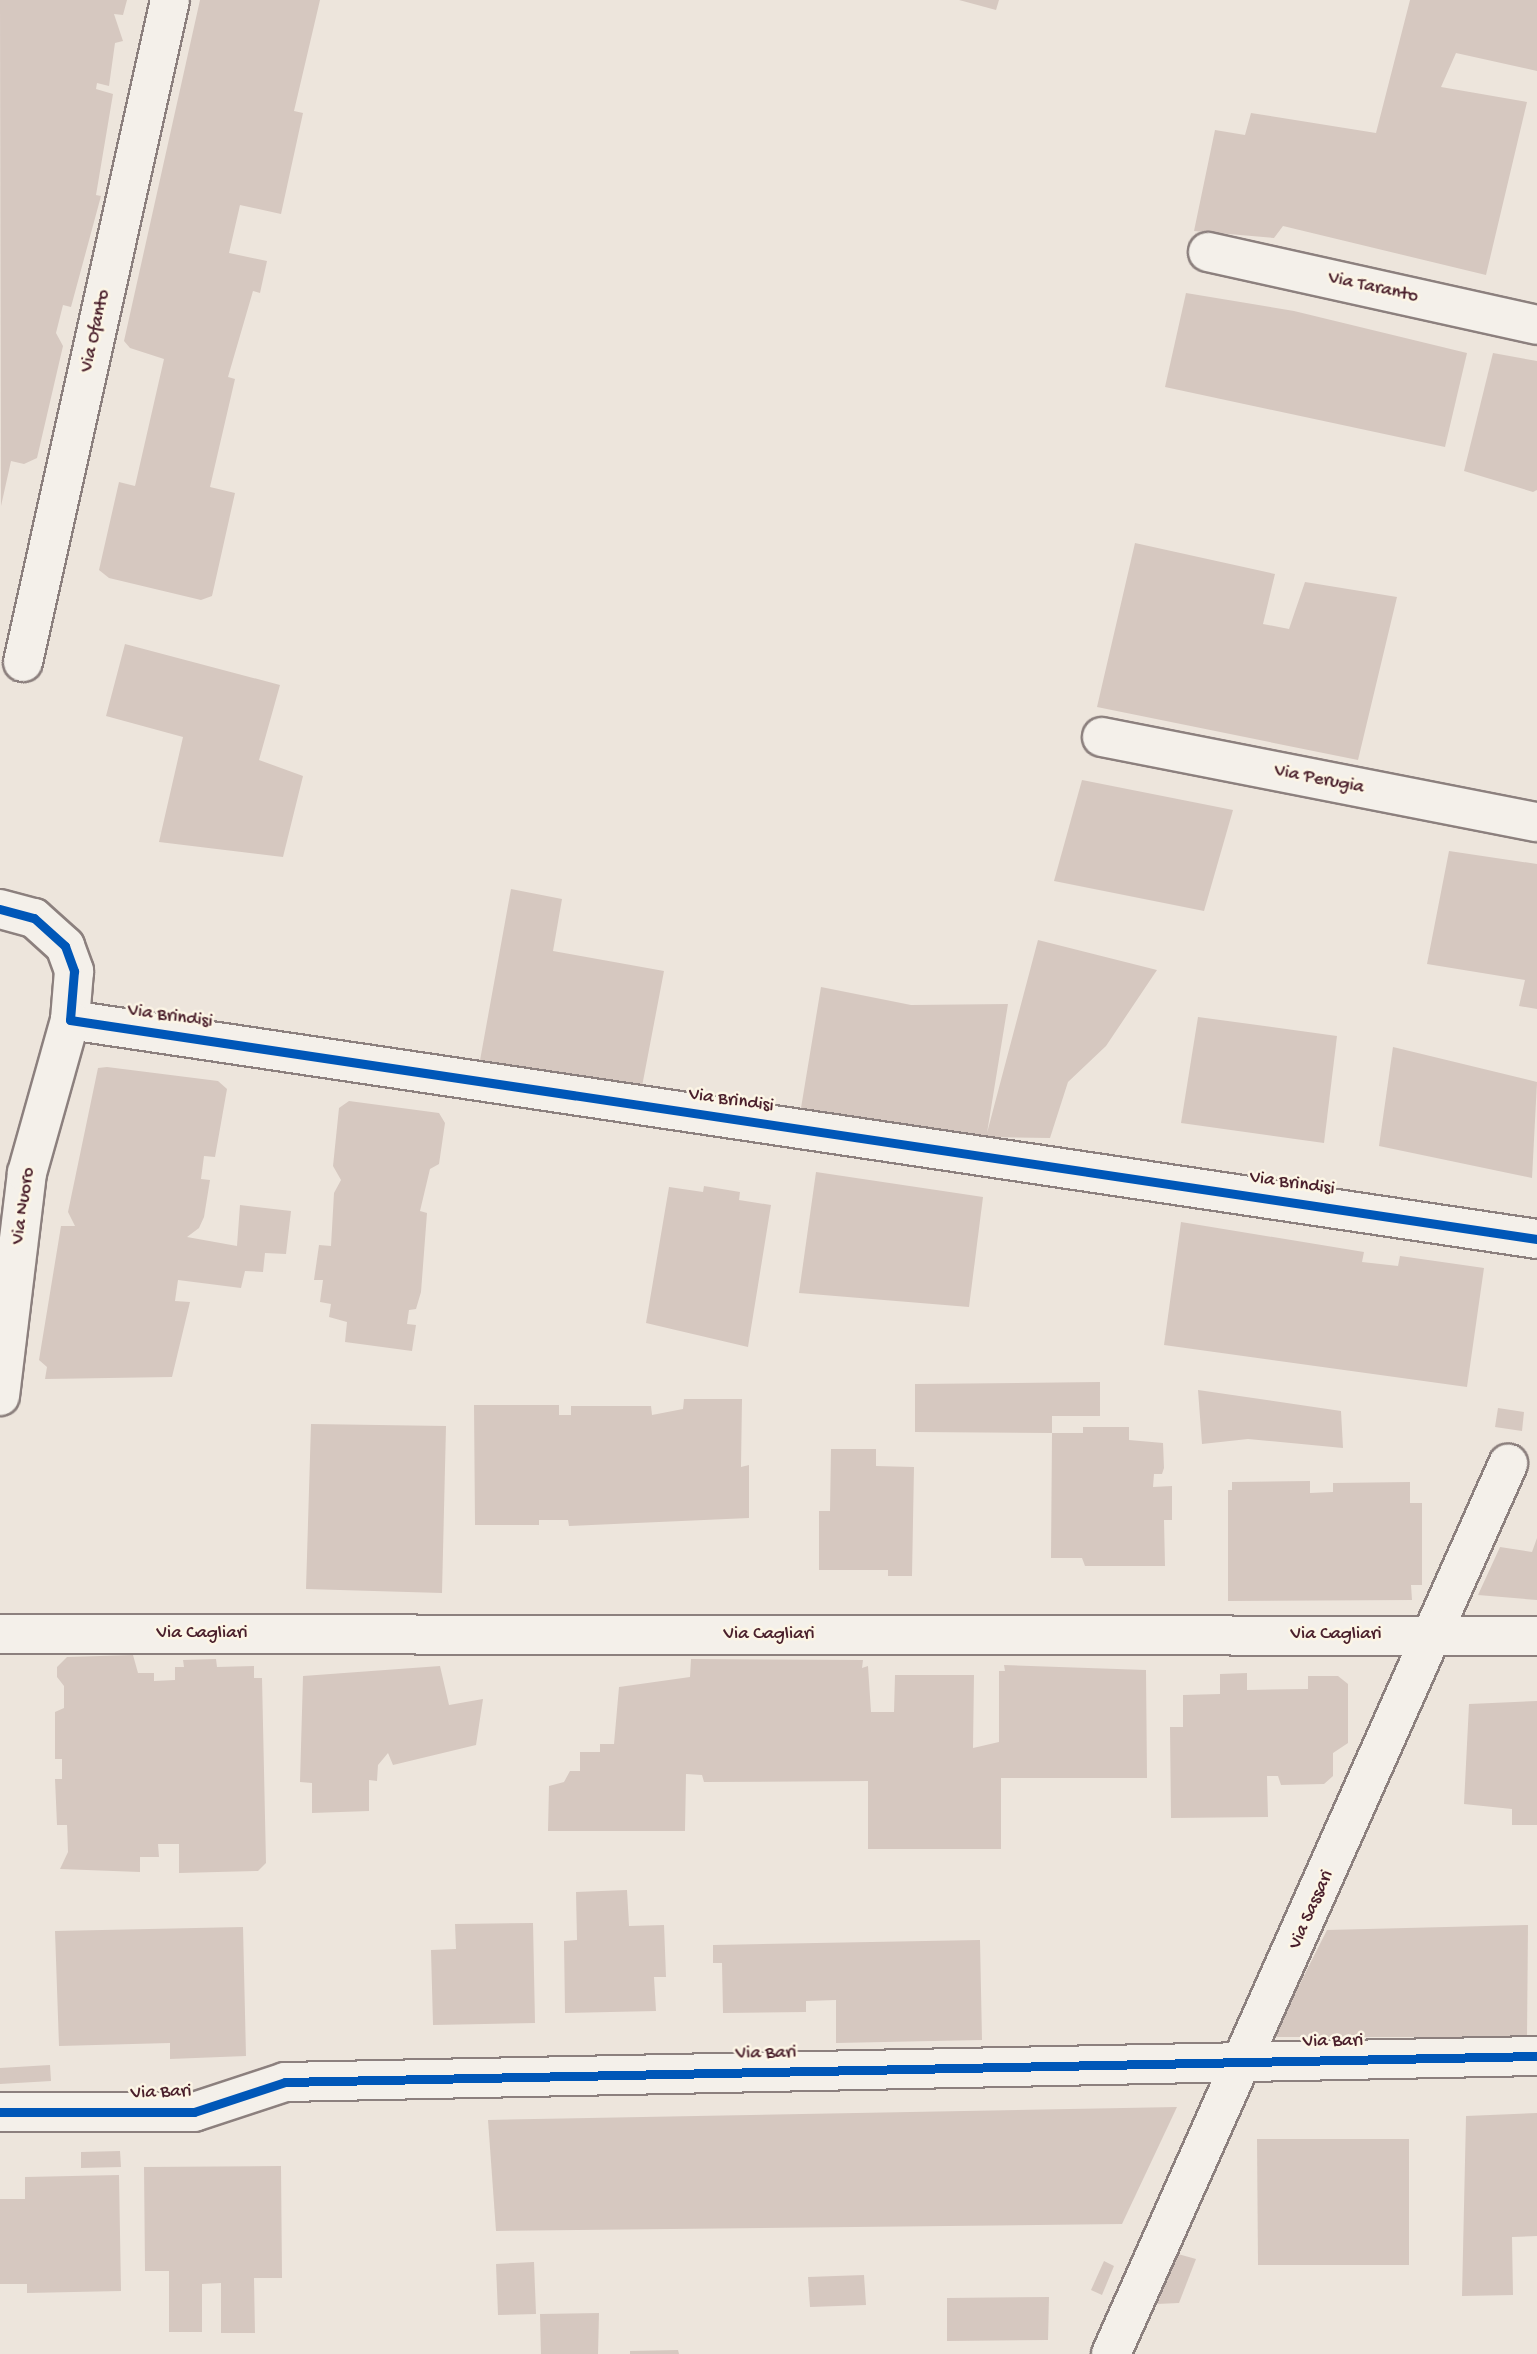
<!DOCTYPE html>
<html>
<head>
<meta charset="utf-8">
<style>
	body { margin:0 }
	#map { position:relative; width:1537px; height:2354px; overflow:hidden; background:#ede5dc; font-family:"Gochi Hand",sans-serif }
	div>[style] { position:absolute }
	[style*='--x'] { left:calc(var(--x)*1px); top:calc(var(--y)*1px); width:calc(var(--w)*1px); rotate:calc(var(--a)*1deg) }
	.building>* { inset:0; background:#d6c8c0 }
	.roads { filter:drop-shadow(2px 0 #8c807e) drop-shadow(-2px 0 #8c807e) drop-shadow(0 2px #8c807e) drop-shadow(0 -2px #8c807e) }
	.street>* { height:38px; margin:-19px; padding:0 19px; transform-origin:19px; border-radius:19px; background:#f4f0ea }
	.cycleway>* { height:9px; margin:-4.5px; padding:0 4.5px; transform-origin:4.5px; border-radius:4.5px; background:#0057b8 }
	span { translate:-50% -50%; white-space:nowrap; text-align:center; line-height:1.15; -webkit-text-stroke:5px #fcf5e5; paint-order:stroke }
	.street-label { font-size:19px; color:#4a1f2b }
</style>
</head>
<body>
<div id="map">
	<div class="building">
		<i style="clip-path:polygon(0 0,127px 0,123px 15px,114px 14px,123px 41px,115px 43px,109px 86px,97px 83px,96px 89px,113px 94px,96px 195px,101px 196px,71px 307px,63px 305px,56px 333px,63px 346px,37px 458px,24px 464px,11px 461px,1px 506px)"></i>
		<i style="clip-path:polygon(200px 0,320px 0,294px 111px,303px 113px,281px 214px,240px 205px,229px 253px,267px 261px,260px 293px,253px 291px,228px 377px,235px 379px,210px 487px,235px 493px,212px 596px,201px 600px,109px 578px,99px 570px,119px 482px,135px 486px,164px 359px,130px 348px,124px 341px)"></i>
		<i style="clip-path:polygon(959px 0,999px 0,996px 10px)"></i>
		<i style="clip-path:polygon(1410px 0,1537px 0,1537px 71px,1456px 53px,1441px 87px,1527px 102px,1486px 275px,1283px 226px,1274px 238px,1194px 231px,1215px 130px,1245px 135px,1251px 113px,1376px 133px)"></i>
		<i style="clip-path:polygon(1186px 293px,1294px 311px,1467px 353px,1445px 447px,1165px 387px)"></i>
		<i style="clip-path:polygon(1493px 353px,1537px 361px,1537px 490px,1533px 492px,1464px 471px)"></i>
		<i style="clip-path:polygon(1135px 543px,1275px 574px,1263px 624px,1289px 629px,1305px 582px,1397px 597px,1358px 760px,1097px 707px)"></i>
		<i style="clip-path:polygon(125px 644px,280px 685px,259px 760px,303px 776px,283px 857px,159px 842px,183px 737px,106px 716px)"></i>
		<i style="clip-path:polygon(1082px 780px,1233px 810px,1204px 911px,1054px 881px)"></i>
		<i style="clip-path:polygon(1449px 851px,1537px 864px,1537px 1009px,1519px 1006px,1525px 980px,1427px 964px)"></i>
		<i style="clip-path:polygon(511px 889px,562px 899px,553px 951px,664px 971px,640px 1097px,479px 1066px)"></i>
		<i style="clip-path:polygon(1038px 940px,1157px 970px,1106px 1046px,1068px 1082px,1050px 1138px,986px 1137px,800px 1114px,821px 987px,911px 1005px,1008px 1004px,987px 1133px)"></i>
		<i style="clip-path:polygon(1198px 1017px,1337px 1036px,1324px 1143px,1181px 1123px)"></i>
		<i style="clip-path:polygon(1393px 1047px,1537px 1082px,1532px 1178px,1379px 1146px)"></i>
		<i style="clip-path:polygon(107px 1067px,218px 1081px,227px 1089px,215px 1157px,204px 1156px,201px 1179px,210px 1180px,204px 1217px,199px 1228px,187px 1237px,237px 1246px,240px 1205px,291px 1211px,286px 1254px,265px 1253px,263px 1272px,245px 1271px,241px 1288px,178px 1280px,175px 1301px,190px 1302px,172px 1377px,45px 1379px,47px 1367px,39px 1360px,61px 1226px,75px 1226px,68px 1212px,98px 1068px)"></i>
		<i style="clip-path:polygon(349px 1101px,439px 1113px,445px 1123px,439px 1164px,430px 1169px,420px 1211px,427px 1213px,421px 1292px,416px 1309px,409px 1310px,407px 1324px,416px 1325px,412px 1351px,345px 1342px,347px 1322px,329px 1317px,331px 1304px,320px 1302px,323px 1280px,314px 1280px,319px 1245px,331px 1246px,334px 1193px,341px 1180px,333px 1166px,339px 1108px)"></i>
		<i style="clip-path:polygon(816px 1172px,983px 1197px,969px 1307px,799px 1293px)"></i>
		<i style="clip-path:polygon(704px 1186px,740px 1192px,739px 1200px,771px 1205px,748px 1347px,646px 1323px,669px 1187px,703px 1192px)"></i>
		<i style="clip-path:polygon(1181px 1222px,1364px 1252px,1362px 1262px,1398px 1266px,1400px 1256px,1484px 1268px,1467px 1387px,1164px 1345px)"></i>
		<i style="clip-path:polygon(1100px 1382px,1100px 1416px,1052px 1416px,1052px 1433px,915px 1432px,915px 1384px)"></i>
		<i style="clip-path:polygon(1198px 1390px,1341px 1411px,1343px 1448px,1248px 1439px,1202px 1444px)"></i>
		<i style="clip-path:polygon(684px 1399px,742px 1399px,741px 1467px,749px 1465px,749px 1518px,569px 1526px,568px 1520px,539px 1520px,539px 1525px,475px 1525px,474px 1405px,559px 1405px,559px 1415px,571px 1415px,571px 1406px,651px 1406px,652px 1415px,683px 1409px)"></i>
		<i style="clip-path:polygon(1498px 1408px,1524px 1412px,1522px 1431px,1495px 1427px)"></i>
		<i style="clip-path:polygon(311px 1424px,446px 1426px,442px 1593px,306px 1589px)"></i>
		<i style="clip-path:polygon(1083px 1427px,1129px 1427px,1129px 1440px,1163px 1443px,1164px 1468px,1162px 1474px,1154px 1474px,1153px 1487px,1172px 1486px,1172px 1520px,1164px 1520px,1165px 1566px,1085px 1566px,1082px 1558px,1051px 1558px,1052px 1433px,1083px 1433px)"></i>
		<i style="clip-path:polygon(831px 1449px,876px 1449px,876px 1466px,914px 1467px,912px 1576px,888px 1576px,888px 1570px,819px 1570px,819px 1511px,830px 1511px)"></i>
		<i style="clip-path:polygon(1310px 1481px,1310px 1493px,1333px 1492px,1333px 1483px,1410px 1482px,1410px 1503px,1422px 1503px,1422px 1585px,1411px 1585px,1412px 1600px,1228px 1601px,1228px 1490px,1232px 1490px,1232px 1482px)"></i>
		<i style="clip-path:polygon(1537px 1538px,1537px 1600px,1478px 1595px,1500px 1547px,1532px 1552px)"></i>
		<i style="clip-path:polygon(133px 1655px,138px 1673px,154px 1673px,154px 1681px,175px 1680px,175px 1667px,184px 1667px,183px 1660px,216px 1659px,217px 1667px,254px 1666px,254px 1678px,262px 1678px,266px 1863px,258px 1871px,179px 1873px,179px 1844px,158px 1844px,159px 1857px,140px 1857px,140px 1872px,60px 1869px,68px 1852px,67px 1825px,57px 1825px,55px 1779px,62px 1779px,62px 1759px,55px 1759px,55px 1712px,64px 1708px,64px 1686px,57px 1677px,57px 1667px,67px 1657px)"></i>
		<i style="clip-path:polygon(691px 1659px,863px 1660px,862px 1668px,868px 1666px,871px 1712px,894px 1712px,895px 1675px,974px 1675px,973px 1748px,999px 1742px,999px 1671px,1005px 1671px,1004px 1665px,1146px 1670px,1147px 1778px,1001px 1778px,1001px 1849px,868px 1849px,868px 1781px,704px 1782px,702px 1775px,686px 1774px,685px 1831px,548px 1831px,549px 1786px,564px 1782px,570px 1771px,580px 1771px,580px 1752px,600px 1752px,600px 1744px,614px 1744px,619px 1687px,690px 1677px)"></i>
		<i style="clip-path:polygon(440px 1666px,449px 1705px,483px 1699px,476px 1745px,393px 1765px,388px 1753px,378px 1765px,377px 1781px,369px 1780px,369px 1811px,312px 1813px,312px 1783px,300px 1782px,303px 1676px)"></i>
		<i style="clip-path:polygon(1247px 1673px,1247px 1690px,1308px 1689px,1308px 1676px,1338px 1676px,1348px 1684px,1348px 1743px,1333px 1753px,1333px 1776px,1324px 1784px,1281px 1785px,1278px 1776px,1267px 1776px,1268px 1817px,1171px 1818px,1170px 1727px,1183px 1727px,1183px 1695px,1220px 1694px,1220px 1674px)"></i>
		<i style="clip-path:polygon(1537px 1701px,1537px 1825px,1512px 1825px,1512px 1809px,1464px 1804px,1469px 1704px)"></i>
		<i style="clip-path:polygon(627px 1890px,629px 1926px,664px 1925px,666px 1977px,654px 1977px,656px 2011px,565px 2013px,564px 1941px,577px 1940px,576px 1892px)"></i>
		<i style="clip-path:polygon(533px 1923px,535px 2023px,433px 2025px,431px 1950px,456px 1949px,455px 1924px)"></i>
		<i style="clip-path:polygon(1528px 1925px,1527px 2037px,1273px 2037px,1327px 1930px)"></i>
		<i style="clip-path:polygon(243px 1927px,246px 2056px,170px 2059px,170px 2043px,59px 2046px,55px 1931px)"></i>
		<i style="clip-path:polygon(980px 1940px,982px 2040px,836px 2043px,836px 2000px,806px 2001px,806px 2012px,723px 2013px,722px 1963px,713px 1963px,713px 1945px)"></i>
		<i style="clip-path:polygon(50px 2065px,51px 2081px,0 2084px,0 2068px)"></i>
		<i style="clip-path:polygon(1177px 2107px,1122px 2224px,496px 2231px,488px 2120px)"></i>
		<i style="clip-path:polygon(1537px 2113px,1537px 2236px,1512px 2237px,1513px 2295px,1462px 2296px,1466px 2116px)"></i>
		<i style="clip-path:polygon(1257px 2139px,1409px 2139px,1409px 2265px,1258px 2265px)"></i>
		<i style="clip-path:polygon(120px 2151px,121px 2167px,81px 2168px,81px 2152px)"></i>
		<i style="clip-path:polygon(281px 2166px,282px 2278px,254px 2278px,255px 2333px,221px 2333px,221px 2283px,202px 2284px,202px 2332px,169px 2332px,169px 2271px,145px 2271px,144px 2167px)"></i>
		<i style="clip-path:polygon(119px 2175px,121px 2291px,27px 2293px,27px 2284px,0 2284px,0 2199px,25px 2199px,25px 2177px)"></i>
		<i style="clip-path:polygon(1178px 2254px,1196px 2259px,1179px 2303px,1157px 2304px)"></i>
		<i style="clip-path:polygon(1104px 2261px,1114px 2266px,1102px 2295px,1091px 2290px)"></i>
		<i style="clip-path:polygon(534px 2262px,536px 2314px,498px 2315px,496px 2264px)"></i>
		<i style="clip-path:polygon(864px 2275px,866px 2305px,810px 2307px,808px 2277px)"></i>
		<i style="clip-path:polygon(1049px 2297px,1048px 2340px,947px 2341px,947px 2298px)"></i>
		<i style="clip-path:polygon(599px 2313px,598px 2354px,541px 2354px,540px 2314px)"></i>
		<i style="clip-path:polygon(678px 2350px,679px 2354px,630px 2354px,630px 2351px)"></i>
	</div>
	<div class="roads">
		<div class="street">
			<i style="--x:1208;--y:252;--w:337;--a:12.5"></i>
			<i style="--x:23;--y:662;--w:678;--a:-77.48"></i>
			<i style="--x:1102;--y:737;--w:443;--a:11.1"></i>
			<i style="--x:0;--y:909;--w:35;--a:15"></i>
			<i style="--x:34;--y:918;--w:42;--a:42.1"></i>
			<i style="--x:65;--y:946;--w:27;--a:70"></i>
			<i style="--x:74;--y:971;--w:49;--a:94.7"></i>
			<i style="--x:70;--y:1020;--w:1483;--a:8.49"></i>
			<i style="--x:0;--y:1396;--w:225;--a:-83.1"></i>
			<i style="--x:27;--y:1173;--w:159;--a:-74.3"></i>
			<i style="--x:0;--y:1634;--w:1537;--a:0.07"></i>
			<i style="--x:0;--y:2112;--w:194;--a:0"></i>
			<i style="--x:194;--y:2112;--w:96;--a:-18.2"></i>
			<i style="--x:285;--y:2082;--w:1252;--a:-1.19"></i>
			<i style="--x:1111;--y:2354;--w:975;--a:-65.96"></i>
		</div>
	</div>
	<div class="cycleway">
		<i style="--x:0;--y:909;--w:35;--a:15"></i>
		<i style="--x:34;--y:918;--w:42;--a:42.1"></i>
		<i style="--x:65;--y:946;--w:27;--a:70"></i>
		<i style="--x:74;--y:971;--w:49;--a:94.7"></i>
		<i style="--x:70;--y:1020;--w:1483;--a:8.49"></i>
		<i style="--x:0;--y:2112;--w:194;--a:0"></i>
		<i style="--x:194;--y:2112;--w:96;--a:-18.2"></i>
		<i style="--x:285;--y:2082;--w:1252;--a:-1.19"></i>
	</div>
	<div class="street-label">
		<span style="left:1373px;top:288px;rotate:12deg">Via Taranto</span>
		<span style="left:96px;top:331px;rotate:-78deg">Via Ofanto</span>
		<span style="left:1319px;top:780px;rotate:11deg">Via Perugia</span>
		<span style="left:170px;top:1017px;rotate:8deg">Via Brindisi</span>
		<span style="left:731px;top:1101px;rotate:8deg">Via Brindisi</span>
		<span style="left:1292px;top:1184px;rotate:8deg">Via Brindisi</span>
		<span style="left:24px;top:1206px;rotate:-82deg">Via Nuoro</span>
		<span style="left:202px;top:1634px">Via Cagliari</span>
		<span style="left:769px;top:1635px">Via Cagliari</span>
		<span style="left:1336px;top:1635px">Via Cagliari</span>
		<span style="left:1312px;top:1910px;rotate:-66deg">Via Sassari</span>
		<span style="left:1333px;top:2042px;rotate:-1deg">Via Bari</span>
		<span style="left:766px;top:2054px;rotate:-1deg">Via Bari</span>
		<span style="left:161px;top:2093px;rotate:-2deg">Via Bari</span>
	</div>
</div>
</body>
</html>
